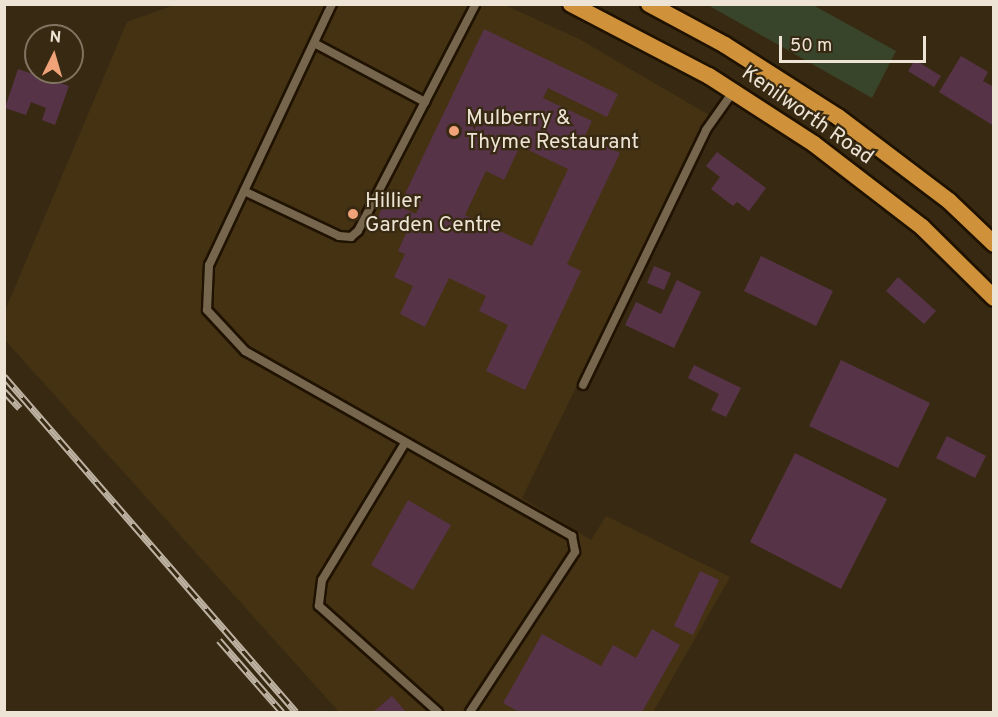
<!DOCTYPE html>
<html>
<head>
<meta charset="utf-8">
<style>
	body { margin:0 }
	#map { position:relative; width:998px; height:717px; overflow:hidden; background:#382a12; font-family:Overpass,sans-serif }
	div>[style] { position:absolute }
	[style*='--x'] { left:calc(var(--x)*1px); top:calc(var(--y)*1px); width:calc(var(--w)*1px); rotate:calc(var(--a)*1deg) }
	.built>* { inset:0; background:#443213 }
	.green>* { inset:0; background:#39452a }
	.building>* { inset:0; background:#573347 }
	.roads { filter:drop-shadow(2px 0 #1f1200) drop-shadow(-2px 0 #1f1200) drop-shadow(0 2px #1f1200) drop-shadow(0 -2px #1f1200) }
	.service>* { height:8px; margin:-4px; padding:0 4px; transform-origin:4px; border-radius:4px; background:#76664d }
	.trunk>* { height:16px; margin:-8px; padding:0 8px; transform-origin:8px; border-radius:8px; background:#cf923a }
	.rail>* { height:7px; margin-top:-3.5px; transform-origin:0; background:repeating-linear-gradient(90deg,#382a12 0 14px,#beb3a3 0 28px); box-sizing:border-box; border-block:2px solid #beb3a3 }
	.dots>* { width:16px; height:16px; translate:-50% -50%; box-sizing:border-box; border:3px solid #382a12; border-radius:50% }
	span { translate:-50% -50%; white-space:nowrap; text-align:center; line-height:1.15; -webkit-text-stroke:4.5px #382a12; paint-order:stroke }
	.street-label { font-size:21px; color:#ede4d6 }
	.poi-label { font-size:21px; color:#ede4d6 }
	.left { translate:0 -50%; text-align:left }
	.frame { position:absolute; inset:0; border:6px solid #ede4d6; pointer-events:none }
	.north { position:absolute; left:24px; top:24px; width:60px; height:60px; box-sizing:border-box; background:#382a12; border:2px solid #807460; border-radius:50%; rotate:5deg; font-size:16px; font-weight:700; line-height:24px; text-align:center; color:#ede4d6 }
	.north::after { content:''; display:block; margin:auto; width:21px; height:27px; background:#f0a279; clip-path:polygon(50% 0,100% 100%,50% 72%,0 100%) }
	.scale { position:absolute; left:779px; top:36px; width:147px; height:27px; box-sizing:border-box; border:3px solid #ede4d6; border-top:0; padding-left:8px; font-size:18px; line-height:21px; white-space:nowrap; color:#ede4d6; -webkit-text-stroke:4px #382a12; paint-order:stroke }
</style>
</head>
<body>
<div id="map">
	<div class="built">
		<i style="clip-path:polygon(174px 5px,505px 5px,579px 39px,709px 115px,522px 498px,591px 540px,606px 516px,730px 577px,653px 712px,339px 712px,5px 340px,4px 313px,127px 22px)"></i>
	</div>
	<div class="green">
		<i style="clip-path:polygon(708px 5px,813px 5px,896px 51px,872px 98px)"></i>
	</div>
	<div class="building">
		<i style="clip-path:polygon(evenodd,484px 29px,618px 94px,607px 117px,548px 88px,543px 98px,592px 121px,585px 136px,620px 153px,567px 264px,581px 271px,525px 390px,486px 371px,508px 325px,479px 311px,486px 296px,449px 278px,425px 327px,400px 314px,413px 286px,394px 277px,405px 254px,398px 251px,407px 231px,378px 217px,386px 200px,416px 214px,420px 204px,404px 196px,484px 29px,520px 146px,568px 169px,532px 246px,465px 215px,486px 171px,504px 180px,520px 146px)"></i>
		<i style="clip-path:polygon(961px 56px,988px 72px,983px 81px,994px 87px,994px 126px,939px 92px)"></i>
		<i style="clip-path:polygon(915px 60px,941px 76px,934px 87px,908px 71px)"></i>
		<i style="clip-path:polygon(18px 69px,69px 86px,55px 125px,42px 120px,46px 108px,31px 102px,26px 115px,5px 108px)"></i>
		<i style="clip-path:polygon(717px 152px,766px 188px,749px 211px,737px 202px,733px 206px,711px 189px,720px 177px,706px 166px)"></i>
		<i style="clip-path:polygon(761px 256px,833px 291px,816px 326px,744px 291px)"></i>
		<i style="clip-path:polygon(654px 266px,671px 273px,664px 290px,647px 283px)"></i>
		<i style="clip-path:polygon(898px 277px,936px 311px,924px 324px,886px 291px)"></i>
		<i style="clip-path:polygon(677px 280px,701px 292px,674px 348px,625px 325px,636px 302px,661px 314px)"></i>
		<i style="clip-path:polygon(841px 360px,930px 403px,898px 468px,809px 426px)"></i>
		<i style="clip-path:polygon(694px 365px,741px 388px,726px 417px,711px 410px,719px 394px,688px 378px)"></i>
		<i style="clip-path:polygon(947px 436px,986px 456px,975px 478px,936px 458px)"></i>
		<i style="clip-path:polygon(795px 453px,887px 499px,841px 589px,750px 542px)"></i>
		<i style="clip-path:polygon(408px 500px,451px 525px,413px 590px,371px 565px)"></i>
		<i style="clip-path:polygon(700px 571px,719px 580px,693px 635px,674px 626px)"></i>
		<i style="clip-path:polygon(652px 629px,680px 645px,642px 712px,519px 712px,503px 703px,542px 634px,601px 666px,613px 645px,636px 658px)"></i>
		<i style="clip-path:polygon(392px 696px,406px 712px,373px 712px)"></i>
	</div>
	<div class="roads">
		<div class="service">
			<i style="--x:332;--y:4;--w:289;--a:115.2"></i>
			<i style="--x:209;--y:265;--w:45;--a:92.5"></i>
			<i style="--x:207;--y:310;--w:56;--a:47.2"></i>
			<i style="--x:245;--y:351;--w:376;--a:29.5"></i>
			<i style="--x:572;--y:536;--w:16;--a:79"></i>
			<i style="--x:575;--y:552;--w:191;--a:123.3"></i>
			<i style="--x:314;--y:43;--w:126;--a:28"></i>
			<i style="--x:244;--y:191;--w:105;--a:25.3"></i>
			<i style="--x:339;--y:236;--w:12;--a:5"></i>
			<i style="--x:351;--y:237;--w:9;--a:-41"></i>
			<i style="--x:358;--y:231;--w:254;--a:-62.6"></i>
			<i style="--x:583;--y:385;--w:283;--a:-64.2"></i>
			<i style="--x:706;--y:130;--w:47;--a:-54.6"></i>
			<i style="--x:405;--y:443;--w:160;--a:121.2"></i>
			<i style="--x:322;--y:580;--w:26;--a:97"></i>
			<i style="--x:319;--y:606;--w:159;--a:41.7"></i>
		</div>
		<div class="trunk">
			<i style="--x:571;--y:4;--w:156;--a:27.6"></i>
			<i style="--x:709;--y:76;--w:125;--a:32.9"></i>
			<i style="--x:814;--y:144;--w:136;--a:37.5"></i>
			<i style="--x:922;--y:227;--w:101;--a:44.6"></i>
			<i style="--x:649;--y:4;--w:86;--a:28.3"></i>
			<i style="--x:725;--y:45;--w:134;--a:32.5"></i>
			<i style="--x:838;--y:117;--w:139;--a:37.1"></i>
			<i style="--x:949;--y:201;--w:62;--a:43.7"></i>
		</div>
	</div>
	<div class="rail">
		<i style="--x:4;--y:376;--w:445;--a:49"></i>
		<i style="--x:4;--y:391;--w:23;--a:47"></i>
		<i style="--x:219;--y:640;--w:96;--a:48.8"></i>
	</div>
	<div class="dots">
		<i style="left:454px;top:131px;background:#f0a279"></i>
		<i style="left:353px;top:214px;background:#f0a279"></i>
	</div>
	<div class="street-label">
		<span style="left:807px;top:116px;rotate:35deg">Kenilworth Road</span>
	</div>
	<div class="poi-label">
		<span class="left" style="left:466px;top:131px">Mulberry &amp;<br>Thyme Restaurant</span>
		<span class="left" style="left:365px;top:214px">Hillier<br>Garden Centre</span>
	</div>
	<div class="frame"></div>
	<div class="north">N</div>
	<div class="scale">50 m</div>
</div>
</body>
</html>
